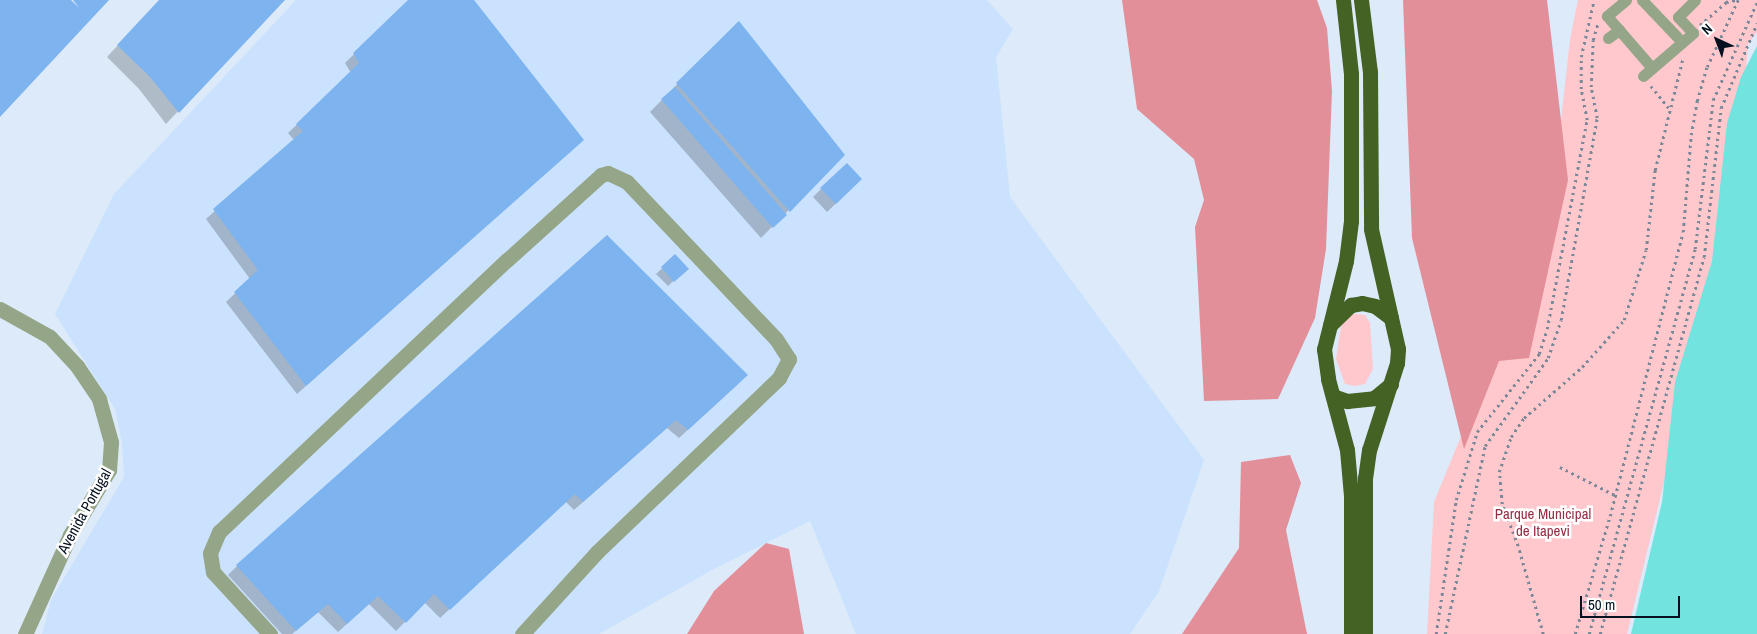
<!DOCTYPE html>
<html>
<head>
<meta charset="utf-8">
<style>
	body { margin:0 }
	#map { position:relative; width:1757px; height:634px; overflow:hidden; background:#dceafa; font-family:"Archivo Narrow",sans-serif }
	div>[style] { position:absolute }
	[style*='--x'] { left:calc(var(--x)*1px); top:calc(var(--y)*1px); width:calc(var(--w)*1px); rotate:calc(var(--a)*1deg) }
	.built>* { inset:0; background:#cae2fd }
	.green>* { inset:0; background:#fec8cd }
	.forest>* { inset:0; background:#e38f99 }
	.water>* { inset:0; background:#73e3df }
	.shadow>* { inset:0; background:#0003 }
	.building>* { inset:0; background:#7db3ee }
	.path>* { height:2.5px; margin-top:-1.25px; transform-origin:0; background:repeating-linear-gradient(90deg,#7b8897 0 2.5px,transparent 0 6.5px) }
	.pedestrian>* { height:11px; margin:-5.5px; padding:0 5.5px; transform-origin:5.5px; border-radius:5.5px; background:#95a688 }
	.minor>* { height:15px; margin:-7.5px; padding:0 7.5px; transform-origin:7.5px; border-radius:7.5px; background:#95a688 }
	.tertiary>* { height:15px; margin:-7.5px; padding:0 7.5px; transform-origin:7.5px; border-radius:7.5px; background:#95a688 }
	.trunk>* { height:15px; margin:-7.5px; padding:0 7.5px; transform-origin:7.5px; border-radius:7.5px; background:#446224 }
	span { translate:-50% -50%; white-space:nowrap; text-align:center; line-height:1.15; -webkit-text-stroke:5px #fff; paint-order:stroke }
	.street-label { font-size:15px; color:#05111e }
	.park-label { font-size:15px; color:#932f44 }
	.north { position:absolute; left:1692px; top:15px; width:50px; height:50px; -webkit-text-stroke:4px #fff; paint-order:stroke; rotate:317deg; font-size:14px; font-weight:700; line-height:20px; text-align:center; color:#05111e }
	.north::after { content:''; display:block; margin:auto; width:18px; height:22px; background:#05111e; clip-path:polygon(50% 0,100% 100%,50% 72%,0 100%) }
	.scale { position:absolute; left:1580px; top:596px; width:100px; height:22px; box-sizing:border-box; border:2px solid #05111e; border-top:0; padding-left:6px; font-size:15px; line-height:18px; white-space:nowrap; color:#05111e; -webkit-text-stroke:4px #fff; paint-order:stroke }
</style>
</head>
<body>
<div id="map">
	<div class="built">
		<i style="clip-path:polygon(296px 0,987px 0,1013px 29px,996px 57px,1010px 197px,1204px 460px,1159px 591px,1130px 634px,856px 634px,810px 521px,712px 570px,599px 634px,42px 634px,51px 600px,124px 477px,122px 443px,115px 409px,55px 314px,114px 194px)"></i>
	</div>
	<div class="green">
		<i style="clip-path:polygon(1578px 0,1757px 0,1757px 32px,1748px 44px,1737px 183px,1627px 634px,1427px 634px,1434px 502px,1550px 220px,1570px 39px)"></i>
		<i style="clip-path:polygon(1356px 314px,1365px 315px,1370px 323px,1373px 369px,1365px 384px,1355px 386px,1345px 384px,1336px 359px,1341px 326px,1347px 316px)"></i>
	</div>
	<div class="forest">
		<i style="clip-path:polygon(1122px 0,1317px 0,1327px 28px,1332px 91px,1326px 249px,1315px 318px,1278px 399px,1204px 401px,1195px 227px,1204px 200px,1194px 159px,1137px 109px)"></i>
		<i style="clip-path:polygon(1403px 0,1547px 0,1568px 180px,1529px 358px,1499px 361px,1464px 449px,1412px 238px)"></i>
		<i style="clip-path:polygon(1290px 455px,1301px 483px,1286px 530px,1307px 634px,1182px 634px,1239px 548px,1241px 462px)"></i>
		<i style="clip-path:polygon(766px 543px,789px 549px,804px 634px,687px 634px,714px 591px)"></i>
	</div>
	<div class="water">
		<i style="clip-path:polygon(1757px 46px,1757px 634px,1631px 634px,1662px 502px,1675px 382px,1712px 261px,1727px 123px,1741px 77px)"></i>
	</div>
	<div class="shadow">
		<i style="clip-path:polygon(160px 0,283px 0,166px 124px,139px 89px,107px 57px)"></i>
		<i style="clip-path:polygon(409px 0,472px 0,574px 148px,297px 394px,226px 302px,250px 279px,206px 219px,294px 140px,288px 133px,351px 73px,345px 63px)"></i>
		<i style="clip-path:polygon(738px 22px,844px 154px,761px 238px,650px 112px)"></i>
		<i style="clip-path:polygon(852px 188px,827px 212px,813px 197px,821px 189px)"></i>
		<i style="clip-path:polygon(675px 256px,681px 274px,668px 286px,656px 274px)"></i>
		<i style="clip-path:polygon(738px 384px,679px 438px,667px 428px,574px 510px,566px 502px,440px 618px,424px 602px,396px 631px,369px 604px,338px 632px,318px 612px,292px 634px,282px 634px,228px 575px,237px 566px)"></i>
	</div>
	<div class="building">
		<i style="clip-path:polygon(0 0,71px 0,79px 8px,73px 0,109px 0,0 117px)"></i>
		<i style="clip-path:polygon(159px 0,285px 0,179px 113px,150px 77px,117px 45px)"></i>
		<i style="clip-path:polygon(408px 0,474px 0,584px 140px,306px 386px,234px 292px,258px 270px,213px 209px,303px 131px,296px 124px,359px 63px,353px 53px)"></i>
		<i style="clip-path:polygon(739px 21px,845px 155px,790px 212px,676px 83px)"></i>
		<i style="clip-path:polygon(675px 87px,787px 215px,773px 228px,661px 99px)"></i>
		<i style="clip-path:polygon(847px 163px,862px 179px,836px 204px,820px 188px)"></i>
		<i style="clip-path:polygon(607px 235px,748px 375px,688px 430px,676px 420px,583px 502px,575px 494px,450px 610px,434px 594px,406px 623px,378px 596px,347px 624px,328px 604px,296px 631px,236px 565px)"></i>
		<i style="clip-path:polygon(675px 254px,689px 269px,674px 282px,661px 267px)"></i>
	</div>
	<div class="path">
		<i style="--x:1700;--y:25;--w:35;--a:-41"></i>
		<i style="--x:1726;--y:2;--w:10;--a:-11"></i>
		<i style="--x:1651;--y:86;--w:28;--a:51"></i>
		<i style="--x:1560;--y:467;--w:62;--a:27"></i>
		<i style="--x:1436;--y:634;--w:135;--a:-81.5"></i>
		<i style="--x:1456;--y:500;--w:71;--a:-72.8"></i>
		<i style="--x:1477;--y:432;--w:100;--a:-51.5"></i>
		<i style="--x:1539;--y:354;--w:26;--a:-72"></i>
		<i style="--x:1547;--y:329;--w:213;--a:-79.2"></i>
		<i style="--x:1587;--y:120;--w:32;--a:-101"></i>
		<i style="--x:1581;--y:89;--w:32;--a:-90"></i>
		<i style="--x:1581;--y:57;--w:58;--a:-77.2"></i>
		<i style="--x:1445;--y:634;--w:192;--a:-78"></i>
		<i style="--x:1485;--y:446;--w:108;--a:-54.4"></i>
		<i style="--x:1548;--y:358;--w:40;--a:-71.1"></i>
		<i style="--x:1561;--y:320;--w:205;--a:-79.9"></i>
		<i style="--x:1597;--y:118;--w:32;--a:-101"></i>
		<i style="--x:1591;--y:87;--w:47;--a:-87.6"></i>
		<i style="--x:1593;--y:40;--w:18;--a:-74"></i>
		<i style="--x:1543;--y:634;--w:91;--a:-105.9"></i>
		<i style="--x:1518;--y:546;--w:45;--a:-110.9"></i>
		<i style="--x:1502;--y:504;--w:32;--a:-95"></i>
		<i style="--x:1499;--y:472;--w:37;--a:-71"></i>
		<i style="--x:1511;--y:437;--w:23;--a:-56"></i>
		<i style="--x:1524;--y:418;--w:77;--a:-41.3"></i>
		<i style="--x:1582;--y:367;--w:63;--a:-48.2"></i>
		<i style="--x:1624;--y:320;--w:73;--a:-72.6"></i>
		<i style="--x:1646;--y:250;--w:81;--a:-83.6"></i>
		<i style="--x:1655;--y:170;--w:115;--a:-76"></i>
		<i style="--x:1575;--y:634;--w:123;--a:-73.5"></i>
		<i style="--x:1610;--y:516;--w:293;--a:-75.6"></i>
		<i style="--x:1683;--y:232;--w:97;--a:-85.3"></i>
		<i style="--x:1691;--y:135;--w:35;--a:-80"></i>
		<i style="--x:1697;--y:101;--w:35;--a:-74"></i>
		<i style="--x:1707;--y:67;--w:74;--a:-65.2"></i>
		<i style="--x:1589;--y:634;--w:399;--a:-74.6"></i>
		<i style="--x:1695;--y:249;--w:150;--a:-83.1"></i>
		<i style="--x:1713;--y:100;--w:107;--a:-65.8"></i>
		<i style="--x:1600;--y:634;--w:391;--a:-74.6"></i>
		<i style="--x:1704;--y:257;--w:150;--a:-83.5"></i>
		<i style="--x:1721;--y:108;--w:92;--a:-67"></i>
	</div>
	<div class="pedestrian">
		<i style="--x:1626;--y:0;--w:25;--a:140"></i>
		<i style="--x:1607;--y:16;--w:69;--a:49.1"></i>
		<i style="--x:1642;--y:0;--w:58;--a:46.4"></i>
		<i style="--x:1608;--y:38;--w:14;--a:-36"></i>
		<i style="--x:1643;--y:76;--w:66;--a:-40.7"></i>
		<i style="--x:1693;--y:33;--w:22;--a:-133"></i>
		<i style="--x:1678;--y:17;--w:24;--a:-45"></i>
	</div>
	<div class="minor">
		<i style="--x:270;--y:634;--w:84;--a:-132.6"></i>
		<i style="--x:213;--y:572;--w:19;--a:-99"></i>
		<i style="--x:210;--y:553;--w:23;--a:-67"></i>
		<i style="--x:219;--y:532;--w:396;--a:-43.4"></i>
		<i style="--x:507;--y:260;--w:127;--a:-42.1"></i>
		<i style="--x:601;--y:175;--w:7;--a:-16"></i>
		<i style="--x:608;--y:173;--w:21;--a:25"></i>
		<i style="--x:627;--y:182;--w:216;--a:46.5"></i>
		<i style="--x:776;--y:339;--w:24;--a:57"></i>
		<i style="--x:789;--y:359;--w:21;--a:118"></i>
		<i style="--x:779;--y:378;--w:252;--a:136.3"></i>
		<i style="--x:597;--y:552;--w:111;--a:132.4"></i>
	</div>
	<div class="tertiary">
		<i style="--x:0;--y:309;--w:57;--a:29.2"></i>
		<i style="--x:50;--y:337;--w:40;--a:47"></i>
		<i style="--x:77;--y:366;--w:40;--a:56"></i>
		<i style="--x:99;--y:399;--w:45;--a:74.4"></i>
		<i style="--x:111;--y:442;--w:28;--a:94"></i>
		<i style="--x:109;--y:470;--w:76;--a:121"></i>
		<i style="--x:70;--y:535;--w:109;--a:114.4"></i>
	</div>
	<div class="trunk">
		<i style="--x:1343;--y:0;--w:74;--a:83.8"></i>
		<i style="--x:1351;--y:74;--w:147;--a:90"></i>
		<i style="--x:1351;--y:221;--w:40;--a:97.1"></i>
		<i style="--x:1346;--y:261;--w:91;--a:104"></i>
		<i style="--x:1324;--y:349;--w:30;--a:82"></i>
		<i style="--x:1328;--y:379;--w:73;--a:75"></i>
		<i style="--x:1347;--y:450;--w:46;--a:85"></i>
		<i style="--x:1351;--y:496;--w:138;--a:90"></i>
		<i style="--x:1361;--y:0;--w:73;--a:82.9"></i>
		<i style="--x:1370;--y:72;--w:157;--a:89.6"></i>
		<i style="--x:1371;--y:229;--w:123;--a:77.3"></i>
		<i style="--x:1398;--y:349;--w:14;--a:94"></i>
		<i style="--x:1397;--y:363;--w:91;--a:107.8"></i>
		<i style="--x:1369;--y:450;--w:28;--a:98"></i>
		<i style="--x:1365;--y:478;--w:156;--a:90"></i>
		<i style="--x:1330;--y:325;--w:29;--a:-44"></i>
		<i style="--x:1351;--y:305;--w:11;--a:-10"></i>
		<i style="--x:1362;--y:303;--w:13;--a:13"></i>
		<i style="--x:1375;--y:306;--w:20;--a:37"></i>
		<i style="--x:1333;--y:396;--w:15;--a:20"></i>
		<i style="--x:1347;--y:401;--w:27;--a:-6"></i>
		<i style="--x:1374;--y:398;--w:22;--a:-39"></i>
	</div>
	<div class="street-label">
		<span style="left:84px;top:511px;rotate:-61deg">Avenida Portugal</span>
	</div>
	<div class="park-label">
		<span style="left:1543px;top:522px">Parque Municipal<br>de Itapevi</span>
	</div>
	<div class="north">N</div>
	<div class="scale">50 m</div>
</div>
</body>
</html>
